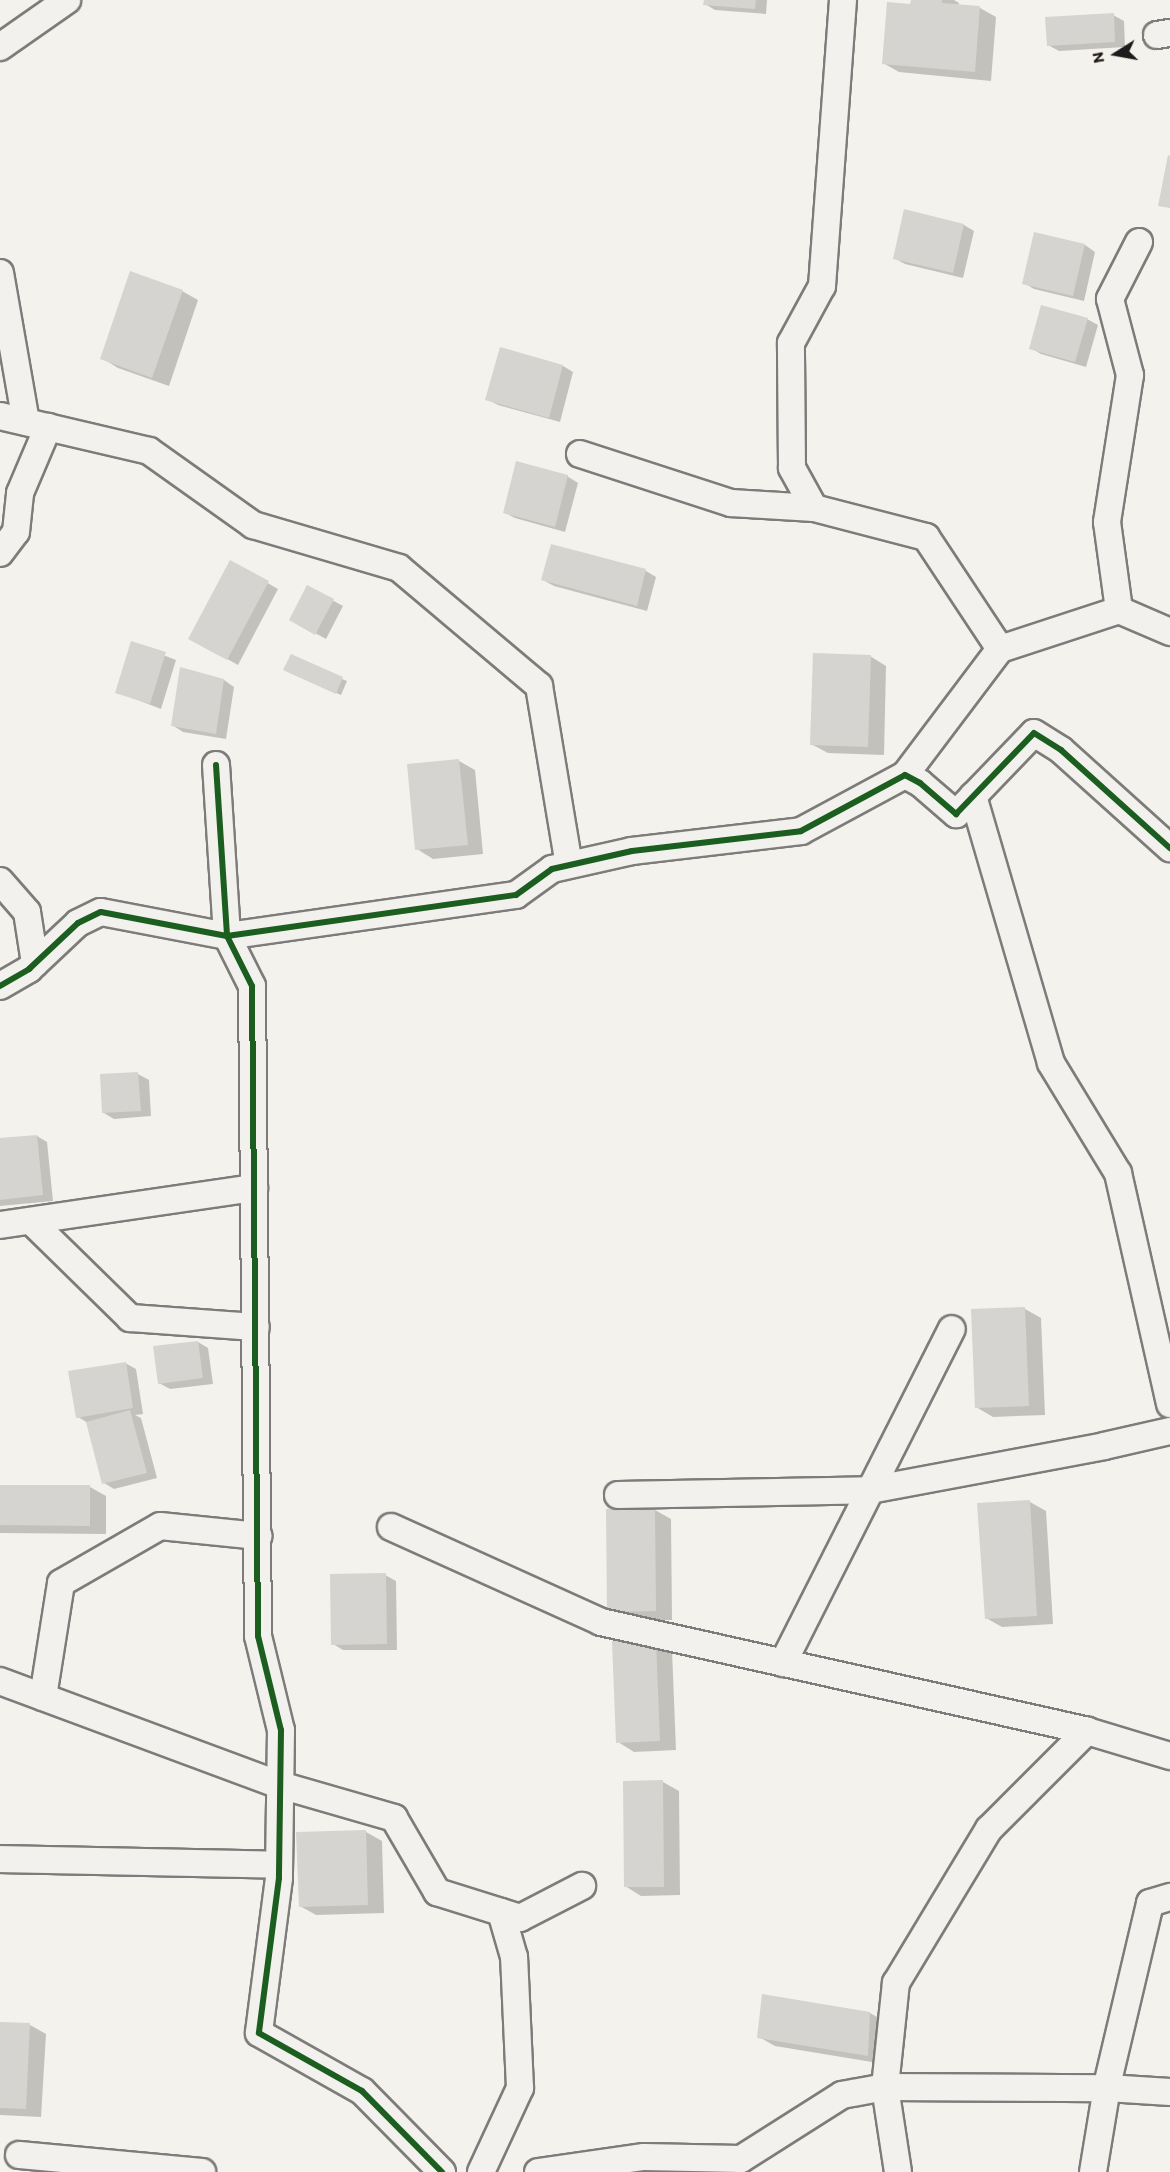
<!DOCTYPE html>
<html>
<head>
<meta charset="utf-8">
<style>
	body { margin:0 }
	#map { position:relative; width:1170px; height:2172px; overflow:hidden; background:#f4f2ec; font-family:Itim,sans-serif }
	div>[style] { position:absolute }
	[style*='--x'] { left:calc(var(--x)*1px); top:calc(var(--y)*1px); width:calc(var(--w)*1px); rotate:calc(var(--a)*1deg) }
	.shadow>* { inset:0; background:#0003 }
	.building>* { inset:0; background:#d5d4d0 }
	.roads { filter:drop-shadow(2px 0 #7d7c7a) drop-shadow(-2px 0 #7d7c7a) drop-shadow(0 2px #7d7c7a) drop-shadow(0 -2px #7d7c7a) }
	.minor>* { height:26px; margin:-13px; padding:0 13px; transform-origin:13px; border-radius:13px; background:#f2f1ed }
	.cycleway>* { height:6px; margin:-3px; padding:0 3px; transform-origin:3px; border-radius:3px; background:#1b5e20 }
	span { translate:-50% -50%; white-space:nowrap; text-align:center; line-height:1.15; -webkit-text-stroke:5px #f7f3e8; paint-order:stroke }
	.north { position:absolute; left:1086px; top:24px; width:60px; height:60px; -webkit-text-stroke:4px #f7f3e8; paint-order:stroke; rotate:259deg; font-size:16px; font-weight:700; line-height:24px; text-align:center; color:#1c1c1c }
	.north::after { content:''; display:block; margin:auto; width:21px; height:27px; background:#1c1c1c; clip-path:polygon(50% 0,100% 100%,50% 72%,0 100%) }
</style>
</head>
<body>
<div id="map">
	<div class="shadow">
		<i style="clip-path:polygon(705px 0,767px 0,766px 14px,715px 10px,705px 4px)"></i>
		<i style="clip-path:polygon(912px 0,954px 0,959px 3px,958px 6px,980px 8px,996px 17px,991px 81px,899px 72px,883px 63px)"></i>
		<i style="clip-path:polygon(1113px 15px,1124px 21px,1125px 47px,1059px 51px,1048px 45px)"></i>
		<i style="clip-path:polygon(964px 225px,974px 231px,963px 278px,905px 264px,894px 258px)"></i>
		<i style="clip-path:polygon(1035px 234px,1085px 245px,1095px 252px,1084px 301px,1034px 289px,1024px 283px)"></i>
		<i style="clip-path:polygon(182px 291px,198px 300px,169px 386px,118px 368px,102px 358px)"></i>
		<i style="clip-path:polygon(1087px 319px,1098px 325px,1086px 367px,1041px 354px,1031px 348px)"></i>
		<i style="clip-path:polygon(501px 349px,563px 366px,573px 372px,560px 422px,498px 405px,487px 399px)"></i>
		<i style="clip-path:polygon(567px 476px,578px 483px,565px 532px,515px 518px,504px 512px)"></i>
		<i style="clip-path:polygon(552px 546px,646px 571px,656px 577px,647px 611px,554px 586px,543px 580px)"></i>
		<i style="clip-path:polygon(231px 562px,278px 589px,238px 665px,190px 638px)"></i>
		<i style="clip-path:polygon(308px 587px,343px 606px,326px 639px,291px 620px)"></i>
		<i style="clip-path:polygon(132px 643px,176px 660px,161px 709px,117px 692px)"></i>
		<i style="clip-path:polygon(870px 656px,886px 666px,884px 755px,828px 753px,811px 744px)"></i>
		<i style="clip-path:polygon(290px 673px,342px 679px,347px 681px,341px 695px)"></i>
		<i style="clip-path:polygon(224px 680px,234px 687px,226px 739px,183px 732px,172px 725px)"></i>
		<i style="clip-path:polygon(459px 761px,475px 770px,483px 854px,433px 859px,417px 849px)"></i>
		<i style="clip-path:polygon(138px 1074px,149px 1080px,151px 1116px,114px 1119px,104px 1113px,101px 1076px)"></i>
		<i style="clip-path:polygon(37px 1136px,47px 1142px,53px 1201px,0 1206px,0 1140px)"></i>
		<i style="clip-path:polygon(1025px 1309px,1041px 1318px,1045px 1415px,993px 1417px,976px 1407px,973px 1311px)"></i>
		<i style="clip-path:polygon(198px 1342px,208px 1348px,213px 1384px,170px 1389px,159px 1383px)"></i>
		<i style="clip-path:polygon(125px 1363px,136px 1369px,143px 1414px,135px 1415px,141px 1418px,157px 1478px,114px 1489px,104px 1483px,88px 1423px,78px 1417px)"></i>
		<i style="clip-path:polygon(0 1486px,90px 1487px,106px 1496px,106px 1534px,0 1533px)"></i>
		<i style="clip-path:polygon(1030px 1502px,1046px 1511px,1053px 1624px,1002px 1627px,986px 1618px)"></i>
		<i style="clip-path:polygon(655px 1510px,671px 1519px,672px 1620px,624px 1620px,608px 1611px)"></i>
		<i style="clip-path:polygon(385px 1575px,396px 1581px,397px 1650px,343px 1650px,333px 1644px)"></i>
		<i style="clip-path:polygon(656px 1641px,672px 1650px,676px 1750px,634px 1752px,618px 1742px)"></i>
		<i style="clip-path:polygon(663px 1782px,679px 1791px,680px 1895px,641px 1896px,625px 1886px)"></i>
		<i style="clip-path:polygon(366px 1832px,382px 1841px,384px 1913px,316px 1915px,300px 1906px)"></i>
		<i style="clip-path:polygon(870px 2013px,886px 2022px,884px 2064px,775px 2046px,759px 2037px)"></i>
		<i style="clip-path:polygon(0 2023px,30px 2025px,46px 2034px,41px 2117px,0 2115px)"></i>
	</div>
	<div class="building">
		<i style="clip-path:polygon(704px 0,756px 0,755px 9px,703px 5px)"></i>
		<i style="clip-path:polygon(911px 0,942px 0,942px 3px,980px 6px,975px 72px,882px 64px,887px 2px,910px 4px)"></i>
		<i style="clip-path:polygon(1114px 13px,1115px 42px,1047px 46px,1045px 17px)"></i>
		<i style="clip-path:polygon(1168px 155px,1170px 156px,1170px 208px,1158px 206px)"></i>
		<i style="clip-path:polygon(904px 209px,964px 224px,953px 273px,893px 259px)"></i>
		<i style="clip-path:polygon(1034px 232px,1085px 244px,1073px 296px,1022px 284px)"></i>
		<i style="clip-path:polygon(130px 271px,183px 290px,152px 378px,100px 359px)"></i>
		<i style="clip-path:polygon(1041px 305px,1088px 318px,1075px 362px,1029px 349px)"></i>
		<i style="clip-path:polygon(500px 347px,563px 365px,549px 418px,485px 400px)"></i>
		<i style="clip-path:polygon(516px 461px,568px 475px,555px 527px,503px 513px)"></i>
		<i style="clip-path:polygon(551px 544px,646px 569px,637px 606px,541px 580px)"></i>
		<i style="clip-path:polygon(230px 560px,269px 581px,227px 660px,188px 639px)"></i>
		<i style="clip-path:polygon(307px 585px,334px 599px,315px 635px,289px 620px)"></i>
		<i style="clip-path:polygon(131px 641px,166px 652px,150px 704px,115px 693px)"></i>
		<i style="clip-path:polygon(813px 653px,871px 655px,868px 747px,810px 745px)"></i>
		<i style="clip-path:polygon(291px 654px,343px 677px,336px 694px,283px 670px)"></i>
		<i style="clip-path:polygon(180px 667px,224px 679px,216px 734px,171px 726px)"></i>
		<i style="clip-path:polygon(459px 759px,468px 845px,415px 850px,407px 764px)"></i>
		<i style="clip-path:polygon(138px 1072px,141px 1111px,102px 1113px,100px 1074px)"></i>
		<i style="clip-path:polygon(37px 1135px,43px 1195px,0 1200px,0 1138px)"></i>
		<i style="clip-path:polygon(1025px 1307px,1029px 1406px,975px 1408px,971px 1309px)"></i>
		<i style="clip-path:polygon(198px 1341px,203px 1378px,158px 1384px,153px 1346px)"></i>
		<i style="clip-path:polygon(126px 1362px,133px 1408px,76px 1418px,68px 1371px)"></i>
		<i style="clip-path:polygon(130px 1410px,147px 1473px,102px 1484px,86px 1422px)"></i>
		<i style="clip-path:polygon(0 1485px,90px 1485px,90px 1526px,0 1525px)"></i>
		<i style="clip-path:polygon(1030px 1500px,1037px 1616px,985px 1619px,977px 1503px)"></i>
		<i style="clip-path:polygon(655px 1508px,656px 1611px,607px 1612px,606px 1509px)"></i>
		<i style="clip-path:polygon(386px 1573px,387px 1644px,331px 1645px,330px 1574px)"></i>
		<i style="clip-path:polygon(656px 1640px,660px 1741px,616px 1743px,612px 1641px)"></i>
		<i style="clip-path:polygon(663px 1780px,664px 1887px,624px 1887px,623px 1781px)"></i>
		<i style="clip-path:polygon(366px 1830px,368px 1905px,299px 1907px,296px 1832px)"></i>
		<i style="clip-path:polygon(762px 1994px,870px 2012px,868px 2056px,757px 2038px)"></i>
		<i style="clip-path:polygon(0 2022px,30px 2023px,26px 2109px,0 2108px)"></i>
	</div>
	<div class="roads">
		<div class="minor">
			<i style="--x:1157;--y:35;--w:13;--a:-9"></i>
			<i style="--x:0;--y:47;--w:82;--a:-35"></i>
			<i style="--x:1139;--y:242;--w:64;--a:117"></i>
			<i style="--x:1110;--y:299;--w:79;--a:75.3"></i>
			<i style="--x:1130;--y:375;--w:149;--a:98.9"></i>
			<i style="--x:1107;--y:522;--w:89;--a:82.2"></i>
			<i style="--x:1119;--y:610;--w:56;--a:23.3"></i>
			<i style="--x:0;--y:273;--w:151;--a:80.1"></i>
			<i style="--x:0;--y:416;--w:153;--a:13.2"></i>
			<i style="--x:149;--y:451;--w:128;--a:35.4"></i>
			<i style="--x:253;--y:525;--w:152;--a:16.4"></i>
			<i style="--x:399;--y:568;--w:183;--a:40.1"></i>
			<i style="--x:539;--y:686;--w:181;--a:80.5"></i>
			<i style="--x:580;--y:454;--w:159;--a:18"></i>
			<i style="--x:731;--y:503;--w:83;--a:3.4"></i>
			<i style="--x:814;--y:508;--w:116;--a:14.5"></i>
			<i style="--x:926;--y:537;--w:134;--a:56.5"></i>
			<i style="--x:814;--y:508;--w:46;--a:-118.8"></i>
			<i style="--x:792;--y:468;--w:125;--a:-90.5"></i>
			<i style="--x:791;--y:343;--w:65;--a:-61.5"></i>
			<i style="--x:822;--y:286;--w:287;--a:-85.8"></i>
			<i style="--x:0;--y:553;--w:26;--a:-53"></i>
			<i style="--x:16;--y:532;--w:39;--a:-84"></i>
			<i style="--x:20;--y:493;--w:72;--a:-67"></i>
			<i style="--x:216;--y:765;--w:171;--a:86.3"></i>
			<i style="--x:227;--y:936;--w:56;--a:63.4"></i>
			<i style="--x:252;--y:986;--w:650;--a:89.47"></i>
			<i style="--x:258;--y:1636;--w:97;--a:76.3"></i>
			<i style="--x:281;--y:1730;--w:148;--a:90.8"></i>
			<i style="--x:279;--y:1878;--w:156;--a:97.4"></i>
			<i style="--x:259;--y:2033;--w:118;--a:29.4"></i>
			<i style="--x:362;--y:2091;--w:114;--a:45.4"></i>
			<i style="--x:905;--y:775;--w:158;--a:-53"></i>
			<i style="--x:1000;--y:649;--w:125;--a:-18.1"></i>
			<i style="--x:973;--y:796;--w:278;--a:73.7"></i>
			<i style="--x:1051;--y:1063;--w:129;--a:58.7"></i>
			<i style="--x:1118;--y:1173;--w:237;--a:77.3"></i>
			<i style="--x:0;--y:881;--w:41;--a:48.9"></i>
			<i style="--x:27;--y:912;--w:52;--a:81.1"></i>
			<i style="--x:0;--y:986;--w:34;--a:-30"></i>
			<i style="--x:29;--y:969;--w:67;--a:-43.2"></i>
			<i style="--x:78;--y:923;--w:25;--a:-26"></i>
			<i style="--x:101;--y:912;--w:128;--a:10.8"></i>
			<i style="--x:227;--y:936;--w:292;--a:-8.1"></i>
			<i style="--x:516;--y:895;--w:44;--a:-35.8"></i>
			<i style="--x:552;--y:869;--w:82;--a:-12.7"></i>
			<i style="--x:632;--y:851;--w:170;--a:-6.7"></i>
			<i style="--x:801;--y:831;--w:118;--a:-28.3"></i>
			<i style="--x:905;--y:775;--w:17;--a:28"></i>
			<i style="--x:920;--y:783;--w:48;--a:40.7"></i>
			<i style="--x:956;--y:814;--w:112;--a:-46.1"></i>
			<i style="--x:1034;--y:733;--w:32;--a:32"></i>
			<i style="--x:1061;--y:750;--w:147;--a:42"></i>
			<i style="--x:31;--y:1221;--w:139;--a:44.4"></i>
			<i style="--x:130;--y:1318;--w:126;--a:4.1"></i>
			<i style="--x:0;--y:1225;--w:257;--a:-8.3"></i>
			<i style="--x:618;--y:1495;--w:252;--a:-1.1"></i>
			<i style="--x:870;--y:1490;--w:238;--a:-10.6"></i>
			<i style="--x:1104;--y:1446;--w:68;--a:-12.8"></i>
			<i style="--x:391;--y:1527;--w:230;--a:24.3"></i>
			<i style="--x:601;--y:1622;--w:498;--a:12.6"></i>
			<i style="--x:1087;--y:1731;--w:87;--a:16.8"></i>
			<i style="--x:783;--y:1663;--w:374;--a:-63.2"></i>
			<i style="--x:0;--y:1681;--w:299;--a:20.4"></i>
			<i style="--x:280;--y:1785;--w:119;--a:16.1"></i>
			<i style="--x:394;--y:1818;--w:86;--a:59.8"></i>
			<i style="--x:437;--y:1892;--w:87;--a:17.4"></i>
			<i style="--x:520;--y:1918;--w:70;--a:-27.3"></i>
			<i style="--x:43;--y:1697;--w:115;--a:-81"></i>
			<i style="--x:61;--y:1583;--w:114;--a:-29.9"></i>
			<i style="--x:160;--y:1526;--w:99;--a:5.8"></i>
			<i style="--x:0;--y:1859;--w:279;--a:1.2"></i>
			<i style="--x:19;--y:2155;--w:184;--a:5.3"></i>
			<i style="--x:481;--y:2172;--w:93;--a:-65.1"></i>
			<i style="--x:520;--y:2088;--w:131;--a:-92.6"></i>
			<i style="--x:514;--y:1957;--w:47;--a:-106.1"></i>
			<i style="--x:538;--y:2172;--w:107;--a:-8.1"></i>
			<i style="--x:644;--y:2157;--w:97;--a:1.2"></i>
			<i style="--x:741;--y:2159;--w:120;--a:-32.4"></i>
			<i style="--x:842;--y:2095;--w:44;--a:-10.5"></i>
			<i style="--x:885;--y:2087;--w:222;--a:0.3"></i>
			<i style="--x:1107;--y:2088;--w:63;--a:3.6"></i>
			<i style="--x:898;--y:2172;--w:86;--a:-98.7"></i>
			<i style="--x:885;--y:2087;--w:105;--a:-84"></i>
			<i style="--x:896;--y:1983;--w:180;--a:-58.9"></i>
			<i style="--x:989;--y:1829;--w:139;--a:-45"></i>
			<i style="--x:1093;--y:2172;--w:92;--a:-80.6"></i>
			<i style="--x:1108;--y:2081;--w:183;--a:-76.7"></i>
			<i style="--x:1150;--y:1903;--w:21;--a:-17"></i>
		</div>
	</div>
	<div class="cycleway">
		<i style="--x:216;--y:765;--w:171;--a:86.3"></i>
		<i style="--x:227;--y:936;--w:56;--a:63.4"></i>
		<i style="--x:252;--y:986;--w:650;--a:89.47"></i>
		<i style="--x:258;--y:1636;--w:97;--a:76.3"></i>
		<i style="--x:281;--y:1730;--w:148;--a:90.8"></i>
		<i style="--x:279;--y:1878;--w:156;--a:97.4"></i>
		<i style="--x:259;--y:2033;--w:118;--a:29.4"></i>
		<i style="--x:362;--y:2091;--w:114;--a:45.4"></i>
		<i style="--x:0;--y:986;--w:34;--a:-30"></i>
		<i style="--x:29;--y:969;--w:67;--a:-43.2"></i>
		<i style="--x:78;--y:923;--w:25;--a:-26"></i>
		<i style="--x:101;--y:912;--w:128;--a:10.8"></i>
		<i style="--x:227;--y:936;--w:292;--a:-8.1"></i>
		<i style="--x:516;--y:895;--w:44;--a:-35.8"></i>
		<i style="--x:552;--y:869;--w:82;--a:-12.7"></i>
		<i style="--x:632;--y:851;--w:170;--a:-6.7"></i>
		<i style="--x:801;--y:831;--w:118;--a:-28.3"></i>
		<i style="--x:905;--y:775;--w:17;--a:28"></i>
		<i style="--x:920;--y:783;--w:48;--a:40.7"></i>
		<i style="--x:956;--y:814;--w:112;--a:-46.1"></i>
		<i style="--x:1034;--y:733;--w:32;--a:32"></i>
		<i style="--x:1061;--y:750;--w:147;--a:42"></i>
	</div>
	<div class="north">N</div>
</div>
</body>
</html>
